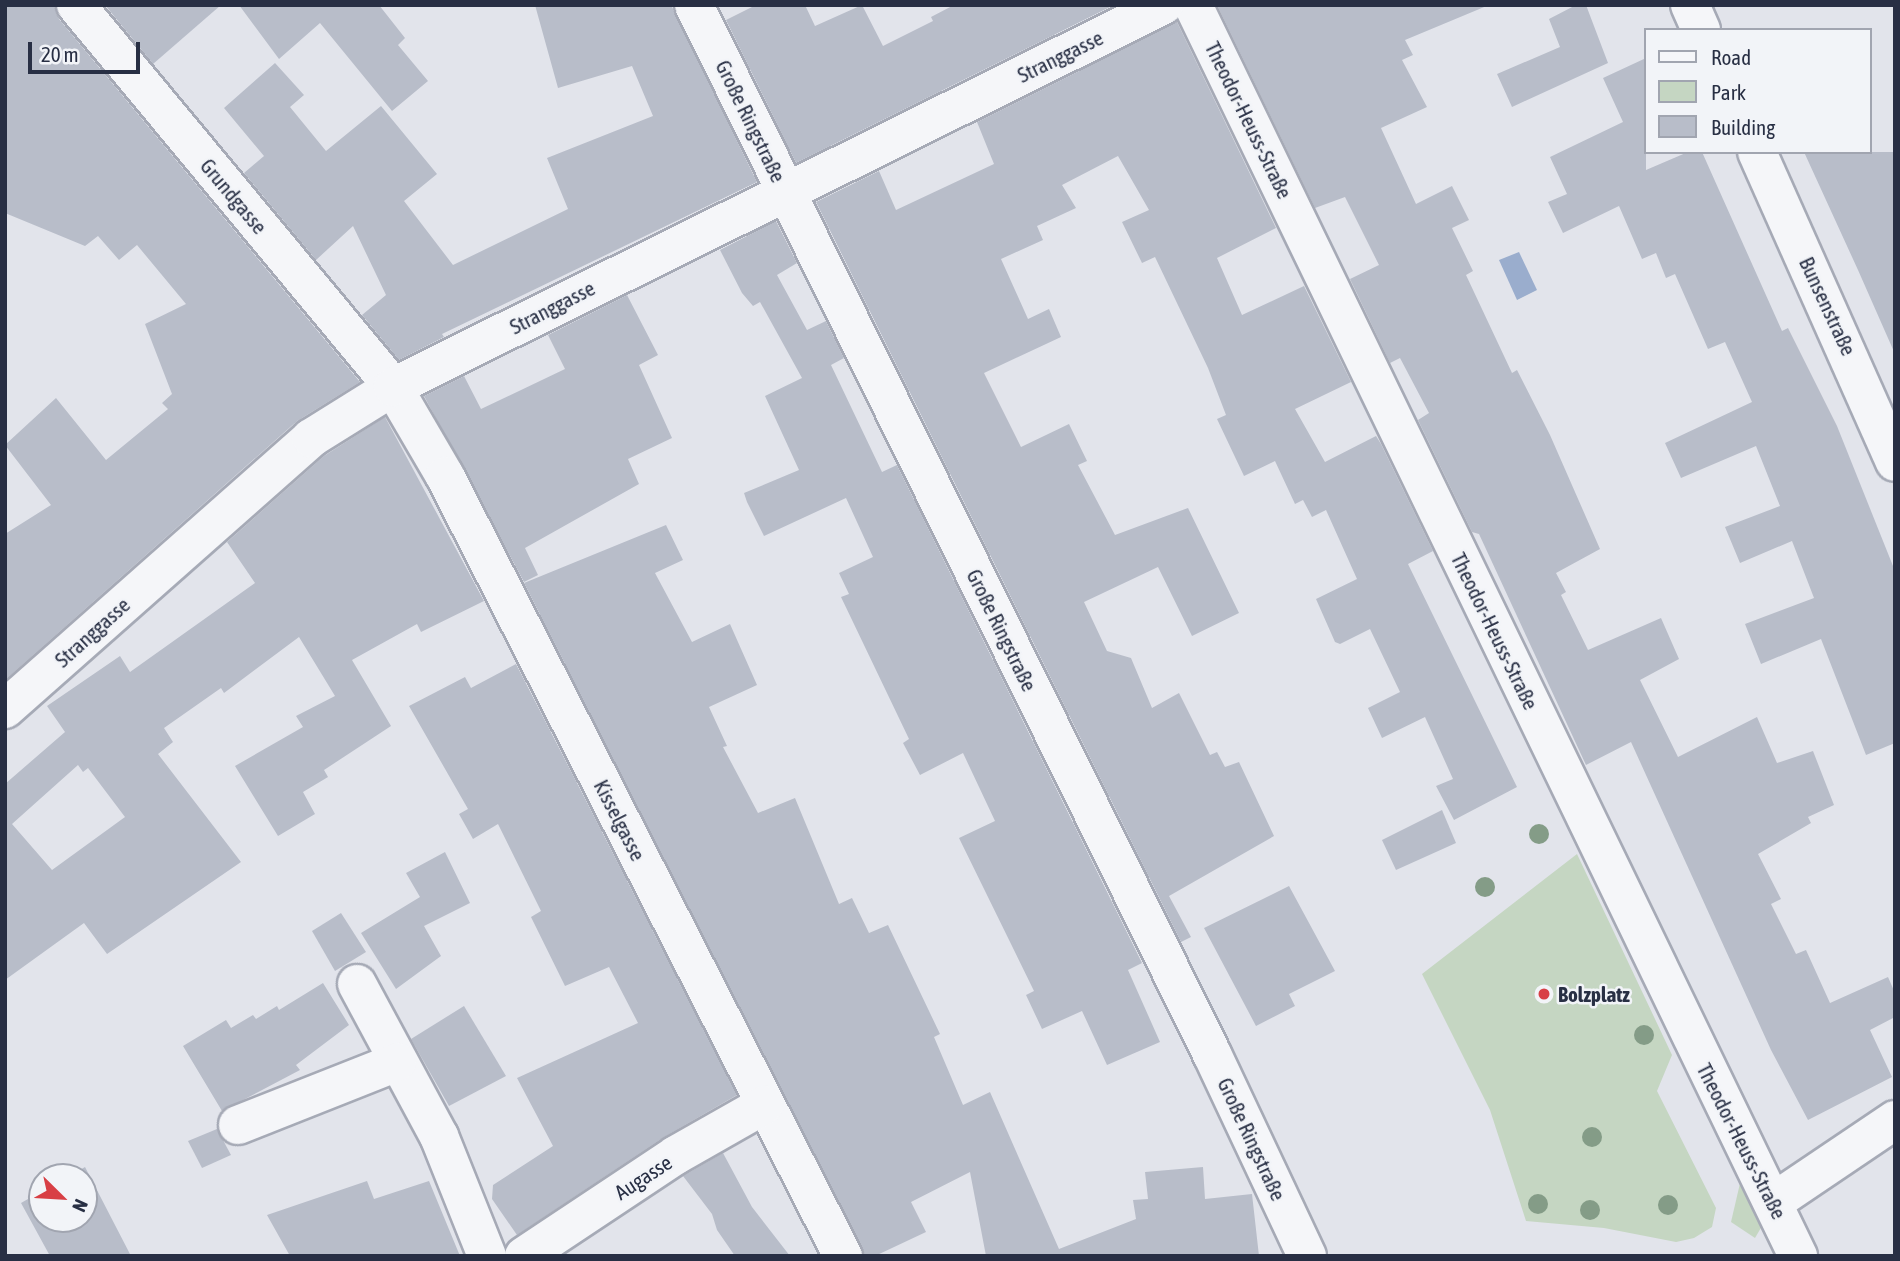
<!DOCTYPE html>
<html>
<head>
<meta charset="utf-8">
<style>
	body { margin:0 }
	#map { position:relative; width:1900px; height:1261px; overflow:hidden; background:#e2e4eb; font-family:"Asap Condensed",sans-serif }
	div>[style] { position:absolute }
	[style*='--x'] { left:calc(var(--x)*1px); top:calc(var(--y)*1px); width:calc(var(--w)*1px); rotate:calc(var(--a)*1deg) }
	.green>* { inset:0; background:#c5d6c2 }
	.water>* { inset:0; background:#9aadcd }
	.building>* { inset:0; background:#b8bdc9 }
	.roads { filter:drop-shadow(2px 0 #a6aab6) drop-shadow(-2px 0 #a6aab6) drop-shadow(0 2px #a6aab6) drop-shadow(0 -2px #a6aab6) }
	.minor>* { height:38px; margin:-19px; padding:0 19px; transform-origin:19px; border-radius:19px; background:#f5f6f9 }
	.trees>* { width:20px; height:20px; margin:-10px; border-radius:50%; background:#849c87 }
	.dots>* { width:19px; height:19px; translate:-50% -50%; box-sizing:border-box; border:4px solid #f2f4f8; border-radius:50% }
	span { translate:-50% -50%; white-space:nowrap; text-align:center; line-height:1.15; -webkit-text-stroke:5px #f2f4f8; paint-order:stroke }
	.street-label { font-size:21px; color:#282f44 }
	.poi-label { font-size:21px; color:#282f44; font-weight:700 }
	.left { translate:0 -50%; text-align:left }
	.frame { position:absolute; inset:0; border:7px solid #282f44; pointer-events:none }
	.legend { position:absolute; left:1644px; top:28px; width:228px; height:126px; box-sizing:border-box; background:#f2f4f8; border:2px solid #a1a5b0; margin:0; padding:9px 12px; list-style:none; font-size:21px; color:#282f44 }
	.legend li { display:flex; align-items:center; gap:14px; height:35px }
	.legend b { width:35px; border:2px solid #a1a5b0 }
	.north { position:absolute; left:28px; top:1163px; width:70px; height:70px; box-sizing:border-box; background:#f2f4f8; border:2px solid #a1a5b0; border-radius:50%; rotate:114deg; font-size:19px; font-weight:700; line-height:28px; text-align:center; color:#282f44 }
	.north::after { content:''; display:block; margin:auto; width:24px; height:32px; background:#d83f45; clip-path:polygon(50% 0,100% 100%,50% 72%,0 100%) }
	.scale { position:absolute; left:28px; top:42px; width:112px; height:32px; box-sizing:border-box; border:4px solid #282f44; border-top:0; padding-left:9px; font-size:21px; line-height:24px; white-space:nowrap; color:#282f44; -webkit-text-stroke:5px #f2f4f8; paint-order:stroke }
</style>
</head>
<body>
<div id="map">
	<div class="green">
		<i style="clip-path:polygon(1577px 854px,1672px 1055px,1657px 1091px,1716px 1208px,1712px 1227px,1694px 1238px,1676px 1242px,1604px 1228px,1526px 1221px,1490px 1110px,1422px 974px)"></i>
		<i style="clip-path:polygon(1741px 1179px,1760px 1210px,1762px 1226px,1755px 1238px,1731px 1222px)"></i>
	</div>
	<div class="water">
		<i style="clip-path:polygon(1519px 252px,1537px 290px,1517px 300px,1499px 260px)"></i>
	</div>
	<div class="building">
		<i style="clip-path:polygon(5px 5px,55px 5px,59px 19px,360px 382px,297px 421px,5px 680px,5px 534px,51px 505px,5px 445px,56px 398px,106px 460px,168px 409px,162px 403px,172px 394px,145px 324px,186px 304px,137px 245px,119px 260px,98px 236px,85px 246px,5px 213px)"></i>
		<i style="clip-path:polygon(105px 5px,221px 5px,153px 64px)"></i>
		<i style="clip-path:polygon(239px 5px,379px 5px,405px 38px,398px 45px,428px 81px,392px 111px,320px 23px,279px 59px)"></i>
		<i style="clip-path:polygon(535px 5px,671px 5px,757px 182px,442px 334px,444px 337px,399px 360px,362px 315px,386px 295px,353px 226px,316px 260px,244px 173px,264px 156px,224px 108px,275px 63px,304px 95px,290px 107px,326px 151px,381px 106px,437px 174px,404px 201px,453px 265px,568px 209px,547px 158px,653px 116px,632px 66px,558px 88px)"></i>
		<i style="clip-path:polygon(756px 5px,805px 5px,815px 26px,862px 5px,883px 46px,933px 21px,931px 17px,954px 5px,1114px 5px,796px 163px,726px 20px)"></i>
		<i style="clip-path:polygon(1217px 5px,1489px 5px,1405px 40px,1413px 55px,1402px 60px,1427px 107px,1381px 128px,1416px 204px,1452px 186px,1469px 220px,1452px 228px,1473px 271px,1466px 275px,1512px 373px,1517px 370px,1550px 435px,1600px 549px,1556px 573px,1566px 592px,1561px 595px,1588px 650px,1661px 618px,1679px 659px,1640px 680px,1678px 757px,1757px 717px,1777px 763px,1813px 751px,1834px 805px,1808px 817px,1811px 823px,1758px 854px,1781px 899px,1771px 904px,1796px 954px,1806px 950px,1830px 1003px,1888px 977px,1895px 993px,1895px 1017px,1870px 1030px,1892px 1077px,1808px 1120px,1771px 1050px,1631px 742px,1586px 765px,1479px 534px,1472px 532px,1418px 420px,1429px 413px,1400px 358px,1390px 363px,1350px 279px,1379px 265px,1345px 197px,1315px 208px)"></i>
		<i style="clip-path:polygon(1576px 5px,1586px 5px,1608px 63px,1512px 107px,1497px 74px,1560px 47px,1549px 19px)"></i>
		<i style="clip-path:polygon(1177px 22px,1276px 228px,1217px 258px,1242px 315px,1304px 286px,1351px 382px,1295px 409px,1325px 462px,1376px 436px,1381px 444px,1433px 551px,1408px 564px,1517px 787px,1454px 820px,1436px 786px,1453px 779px,1425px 717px,1382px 738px,1368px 708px,1400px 692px,1370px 629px,1340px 644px,1335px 642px,1316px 599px,1357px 579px,1326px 510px,1312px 517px,1303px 500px,1295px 504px,1275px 461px,1244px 476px,1217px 419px,1226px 415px,1208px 368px,1155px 257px,1142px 263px,1122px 222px,1149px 210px,1118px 156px,1062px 185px,1076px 208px,1037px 226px,1043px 240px,1001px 259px,1028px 319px,1049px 309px,1061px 337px,984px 373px,1021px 447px,1069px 424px,1087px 461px,1078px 465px,1115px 535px,1188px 508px,1239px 613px,1192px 636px,1158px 567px,1084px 602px,1107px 651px,1131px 658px,1152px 708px,1179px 693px,1210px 755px,1217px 752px,1225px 767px,1239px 762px,1274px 836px,1169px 896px,1191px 937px,1181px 942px,816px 202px,879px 171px,896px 210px,994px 164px,977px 122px)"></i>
		<i style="clip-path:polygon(1646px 58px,1646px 170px,1688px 152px,1702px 152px,1782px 331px,1788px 328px,1837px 426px,1895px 571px,1895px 743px,1866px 755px,1821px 639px,1761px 664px,1745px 624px,1814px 598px,1792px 541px,1740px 563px,1725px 527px,1780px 506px,1756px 446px,1681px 478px,1665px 443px,1752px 402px,1725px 342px,1708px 349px,1675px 274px,1666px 278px,1656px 253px,1642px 259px,1619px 206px,1563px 233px,1548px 202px,1567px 194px,1550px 157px,1623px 122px,1603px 78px)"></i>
		<i style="clip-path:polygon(1804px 152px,1895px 152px,1895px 354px,1858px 270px)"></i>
		<i style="clip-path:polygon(776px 221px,797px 263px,777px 275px,807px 330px,826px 321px,844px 358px,831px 365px,882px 472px,897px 465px,1142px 963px,1128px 970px,1160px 1042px,1107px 1065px,1082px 1011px,1042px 1029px,1026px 995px,1034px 991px,959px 838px,995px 821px,963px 753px,920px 775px,903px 743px,909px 739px,841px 597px,849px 594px,839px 573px,873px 557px,846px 498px,764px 536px,747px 502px,744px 493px,799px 470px,765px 396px,802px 378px,760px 302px,753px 306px,742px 293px,720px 250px)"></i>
		<i style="clip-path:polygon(627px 295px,658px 355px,639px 365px,672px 438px,628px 459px,639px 484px,525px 548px,538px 575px,524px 582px,424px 396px,464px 376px,481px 409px,565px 369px,548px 335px)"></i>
		<i style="clip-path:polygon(evenodd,385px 417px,484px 601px,421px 632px,417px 624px,352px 660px,391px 726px,324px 770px,328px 777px,303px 792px,315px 814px,278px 836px,235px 766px,303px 727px,296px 716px,335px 696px,299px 637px,224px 693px,221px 688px,164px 728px,173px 742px,158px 754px,241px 862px,107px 954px,84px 923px,5px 980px,5px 784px,65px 732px,47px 706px,120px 656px,130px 672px,255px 583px,227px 542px,324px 456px,385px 417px,78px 765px,83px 772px,88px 768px,125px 817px,52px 870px,12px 824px,78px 765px)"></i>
		<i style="clip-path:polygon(666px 525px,683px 560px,655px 573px,692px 642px,730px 624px,757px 685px,709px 707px,727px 746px,723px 747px,758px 813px,795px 798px,839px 904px,852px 898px,869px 933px,888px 925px,940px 1034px,934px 1037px,963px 1105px,990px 1092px,1059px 1249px,1136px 1219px,1133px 1200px,1148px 1199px,1145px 1172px,1203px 1167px,1205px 1199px,1252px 1194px,1259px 1256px,986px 1256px,970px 1172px,911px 1202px,926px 1232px,875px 1256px,865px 1256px,524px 583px)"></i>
		<i style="clip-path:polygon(516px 664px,737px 1095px,664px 1137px,517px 1235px,492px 1199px,493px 1185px,553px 1146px,517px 1078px,638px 1023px,609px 967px,565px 986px,531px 917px,541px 911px,498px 824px,473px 839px,459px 814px,468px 809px,409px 706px,465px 677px,471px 688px)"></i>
		<i style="clip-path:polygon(1442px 810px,1456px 843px,1396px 870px,1382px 840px)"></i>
		<i style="clip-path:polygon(445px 852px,470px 903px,424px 926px,441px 956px,396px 989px,361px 933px,420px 897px,406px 873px)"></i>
		<i style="clip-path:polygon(1289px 886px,1335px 971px,1289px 994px,1295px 1006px,1256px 1026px,1204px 928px)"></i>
		<i style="clip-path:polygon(341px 913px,366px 952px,335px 971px,312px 931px)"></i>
		<i style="clip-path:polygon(323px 983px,349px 1025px,296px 1065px,300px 1070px,222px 1111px,183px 1046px,226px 1020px,231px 1028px,253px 1015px,256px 1019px,277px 1006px,279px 1010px)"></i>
		<i style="clip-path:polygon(464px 1006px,506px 1076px,449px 1106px,411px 1039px)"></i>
		<i style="clip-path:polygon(217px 1129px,231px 1155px,202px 1168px,188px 1141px)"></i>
		<i style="clip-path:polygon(723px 1153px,752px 1207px,790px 1256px,735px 1256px,717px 1230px,712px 1214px,683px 1176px)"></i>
		<i style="clip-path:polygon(85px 1167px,131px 1256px,50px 1256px,21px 1203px,42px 1191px,42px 1219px,84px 1219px,84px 1177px,68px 1177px)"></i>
		<i style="clip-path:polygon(367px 1181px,374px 1199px,429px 1181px,460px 1256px,290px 1256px,267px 1215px)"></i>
	</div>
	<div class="roads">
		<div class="minor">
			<i style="--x:76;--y:5;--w:496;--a:50.3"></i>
			<i style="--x:393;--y:387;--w:103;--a:59.7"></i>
			<i style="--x:445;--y:476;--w:876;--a:62.97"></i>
			<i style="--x:694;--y:5;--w:1170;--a:63.72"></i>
			<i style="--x:1212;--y:1054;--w:223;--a:64.8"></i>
			<i style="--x:1193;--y:5;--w:1390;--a:64.19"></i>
			<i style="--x:1690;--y:5;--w:27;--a:66"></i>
			<i style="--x:1757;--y:152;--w:339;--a:66"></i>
			<i style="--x:5;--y:709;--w:409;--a:-41.5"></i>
			<i style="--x:311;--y:438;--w:97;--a:-31.9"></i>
			<i style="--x:393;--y:387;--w:860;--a:-26.36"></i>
			<i style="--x:357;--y:984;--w:173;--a:61.7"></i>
			<i style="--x:439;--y:1136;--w:129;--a:68.2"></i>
			<i style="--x:238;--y:1125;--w:171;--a:-21.6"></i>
			<i style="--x:1775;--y:1201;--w:145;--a:-34"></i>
			<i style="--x:524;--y:1256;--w:182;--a:-33.6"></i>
			<i style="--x:676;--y:1155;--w:101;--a:-29.6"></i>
		</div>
	</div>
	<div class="trees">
		<i style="left:1539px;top:834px"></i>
		<i style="left:1485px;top:887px"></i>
		<i style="left:1644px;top:1035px"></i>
		<i style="left:1592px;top:1137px"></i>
		<i style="left:1538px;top:1204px"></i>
		<i style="left:1668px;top:1205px"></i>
		<i style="left:1590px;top:1210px"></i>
	</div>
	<div class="dots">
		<i style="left:1544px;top:994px;background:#d83f45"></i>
	</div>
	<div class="street-label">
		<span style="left:1060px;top:56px;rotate:-26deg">Stranggasse</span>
		<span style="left:1249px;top:120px;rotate:64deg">Theodor-Heuss-Straße</span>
		<span style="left:751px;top:121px;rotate:64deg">Große Ringstraße</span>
		<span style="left:234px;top:196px;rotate:50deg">Grundgasse</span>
		<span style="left:1828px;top:306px;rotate:65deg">Bunsenstraße</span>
		<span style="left:552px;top:307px;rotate:-27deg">Stranggasse</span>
		<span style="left:1002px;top:630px;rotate:64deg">Große Ringstraße</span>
		<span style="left:1495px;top:631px;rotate:64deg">Theodor-Heuss-Straße</span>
		<span style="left:92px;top:632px;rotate:-42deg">Stranggasse</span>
		<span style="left:620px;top:820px;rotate:63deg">Kisselgasse</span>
		<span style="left:1252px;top:1139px;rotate:65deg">Große Ringstraße</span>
		<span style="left:1742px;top:1141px;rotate:63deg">Theodor-Heuss-Straße</span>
		<span style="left:643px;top:1177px;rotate:-33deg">Augasse</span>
	</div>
	<div class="poi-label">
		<span class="left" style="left:1558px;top:994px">Bolzplatz</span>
	</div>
	<div class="frame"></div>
	<ul class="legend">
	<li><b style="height:9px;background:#f5f6f9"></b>Road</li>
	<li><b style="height:19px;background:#c5d6c2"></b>Park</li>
	<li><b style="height:19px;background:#b8bdc9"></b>Building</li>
	</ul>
	<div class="north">N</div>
	<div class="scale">20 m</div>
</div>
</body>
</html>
